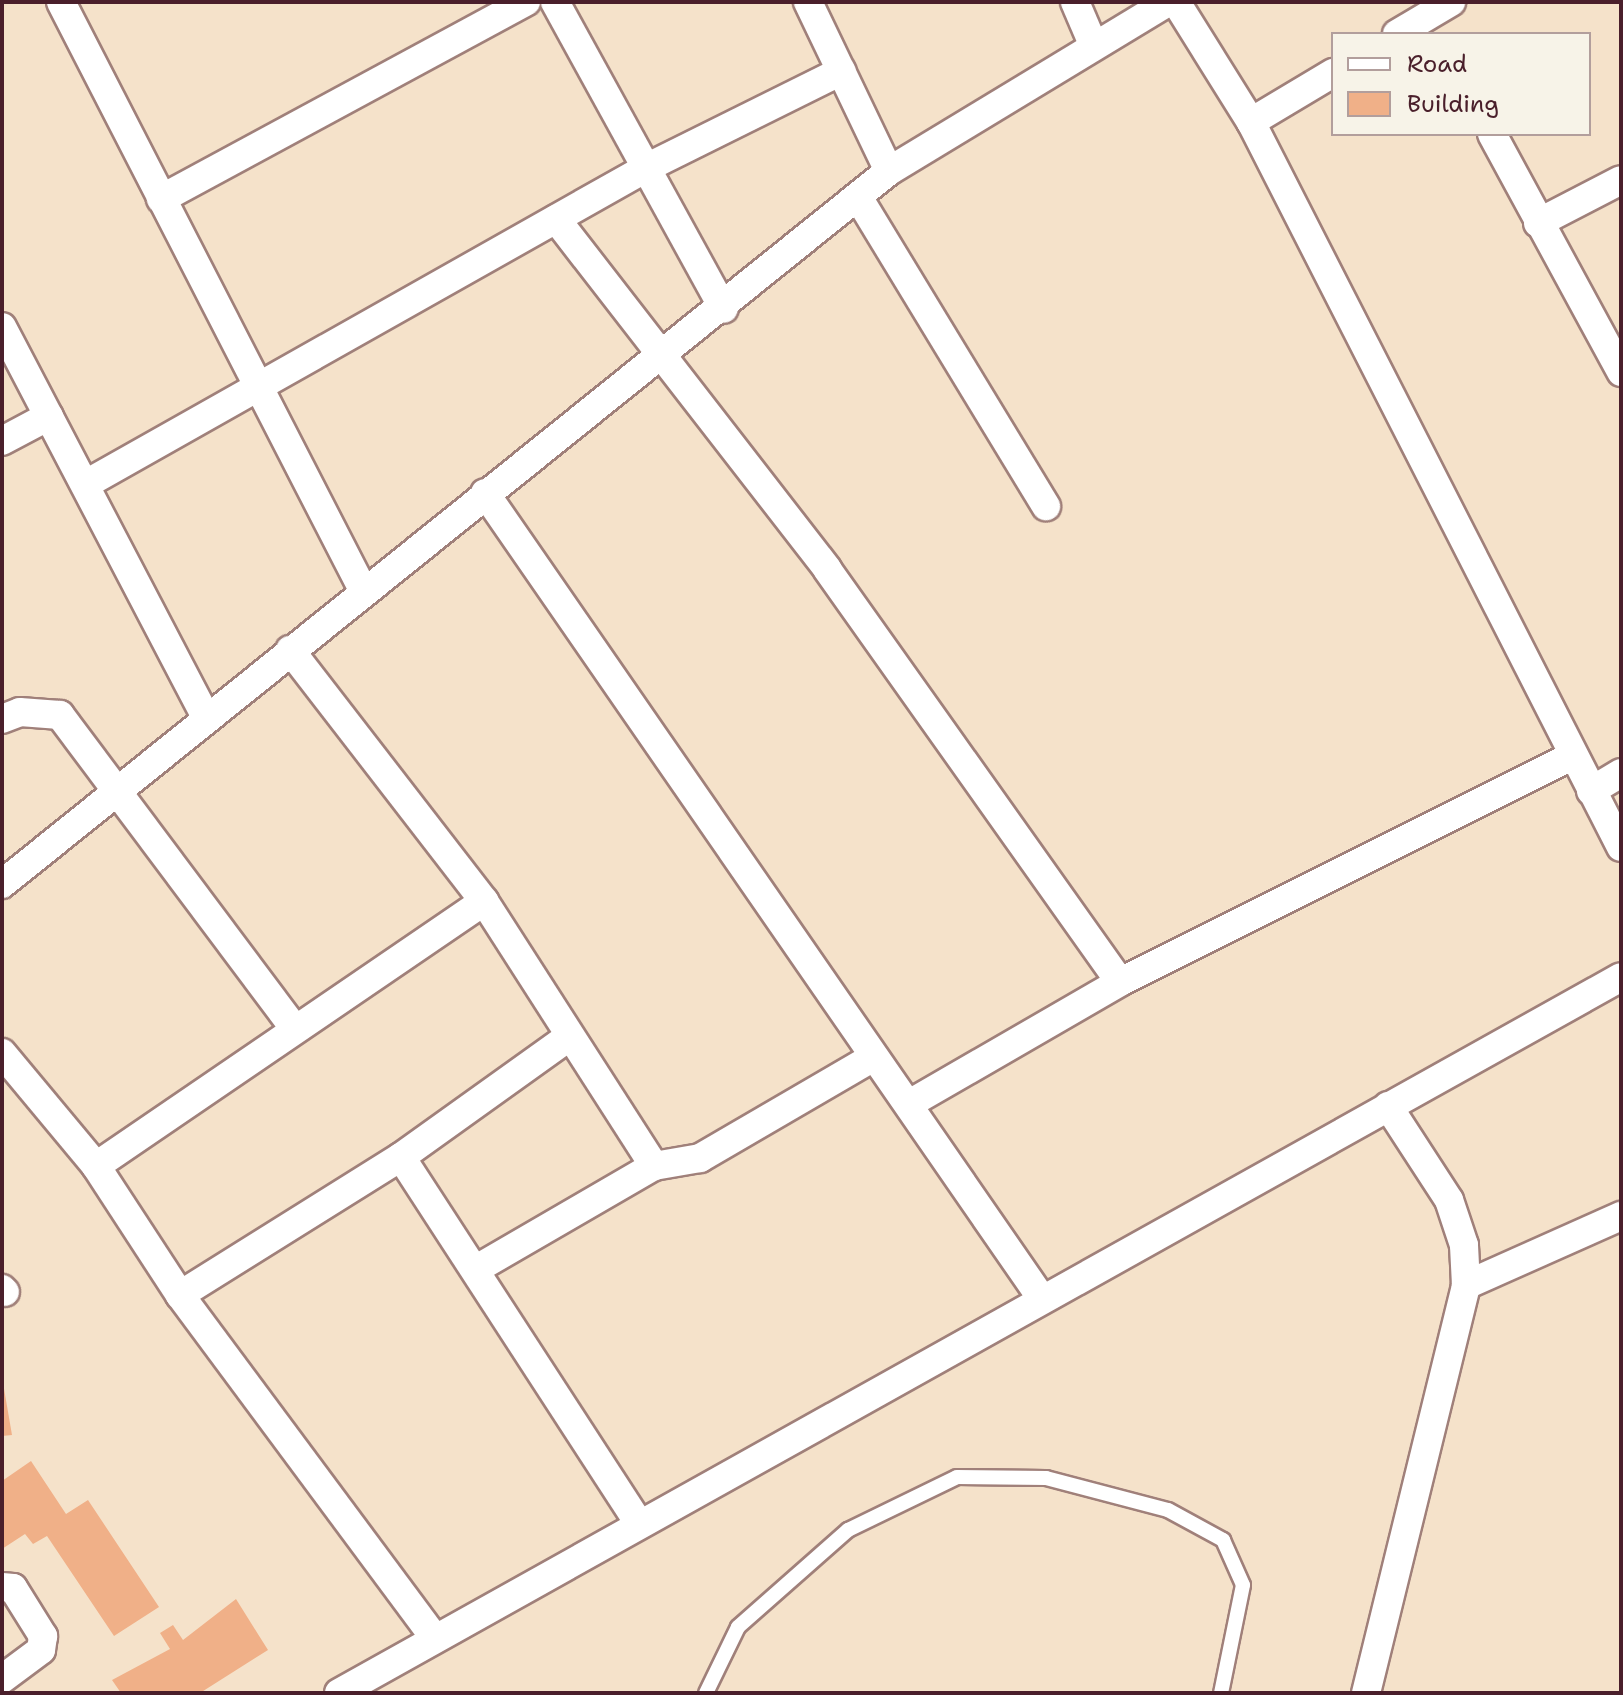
<!DOCTYPE html>
<html>
<head>
<meta charset="utf-8">
<style>
	body { margin:0 }
	#map { position:relative; width:1623px; height:1695px; overflow:hidden; background:#f5e2ca; font-family:"Shantell Sans",sans-serif }
	div>[style] { position:absolute }
	[style*='--x'] { left:calc(var(--x)*1px); top:calc(var(--y)*1px); width:calc(var(--w)*1px); rotate:calc(var(--a)*1deg) }
	.building>* { inset:0; background:#f0b088 }
	.roads { filter:drop-shadow(2px 0 #a0807a) drop-shadow(-2px 0 #a0807a) drop-shadow(0 2px #a0807a) drop-shadow(0 -2px #a0807a) }
	.lane>* { height:14px; margin:-7px; padding:0 7px; transform-origin:7px; border-radius:7px; background:#fff }
	.street>* { height:28px; margin:-14px; padding:0 14px; transform-origin:14px; border-radius:14px; background:#fff }
	span { translate:-50% -50%; white-space:nowrap; text-align:center; line-height:1.15; -webkit-text-stroke:7px #f7f3e8; paint-order:stroke }
	.frame { position:absolute; inset:0; border:4px solid #4a1f2b; pointer-events:none }
	.legend { position:absolute; left:1331px; top:32px; width:260px; height:104px; box-sizing:border-box; background:#f7f3e8; border:2px solid #b29e9c; margin:0; padding:10px 14px; list-style:none; font-size:24px; color:#4a1f2b }
	.legend li { display:flex; align-items:center; gap:16px; height:40px }
	.legend b { width:40px; border:2px solid #b29e9c }
</style>
</head>
<body>
<div id="map">
	<div class="building">
		<i style="clip-path:polygon(2px 1377px,12px 1435px,2px 1436px)"></i>
		<i style="clip-path:polygon(31px 1461px,66px 1514px,88px 1500px,159px 1607px,114px 1636px,47px 1536px,33px 1544px,25px 1534px,2px 1549px,2px 1481px)"></i>
		<i style="clip-path:polygon(236px 1599px,268px 1650px,200px 1693px,121px 1693px,112px 1680px,170px 1649px,160px 1633px,173px 1625px,183px 1640px)"></i>
	</div>
	<div class="roads">
		<div class="lane">
			<i style="--x:706;--y:1693;--w:73;--a:-64.1"></i>
			<i style="--x:738;--y:1627;--w:147;--a:-41.4"></i>
			<i style="--x:848;--y:1530;--w:121;--a:-25.9"></i>
			<i style="--x:957;--y:1477;--w:89;--a:0.6"></i>
			<i style="--x:1046;--y:1478;--w:126;--a:14.7"></i>
			<i style="--x:1168;--y:1510;--w:63;--a:28.6"></i>
			<i style="--x:1223;--y:1540;--w:49;--a:66"></i>
			<i style="--x:1243;--y:1585;--w:110;--a:101.5"></i>
		</div>
		<div class="street">
			<i style="--x:61;--y:2;--w:659;--a:62.81"></i>
			<i style="--x:555;--y:2;--w:350;--a:61.2"></i>
			<i style="--x:808;--y:2;--w:187;--a:64.4"></i>
			<i style="--x:1075;--y:2;--w:46;--a:66.8"></i>
			<i style="--x:1176;--y:2;--w:142;--a:58"></i>
			<i style="--x:1251;--y:122;--w:814;--a:62.96"></i>
			<i style="--x:1397;--y:34;--w:63;--a:-30.7"></i>
			<i style="--x:1251;--y:122;--w:96;--a:-30.9"></i>
			<i style="--x:1492;--y:134;--w:271;--a:61.5"></i>
			<i style="--x:858;--y:197;--w:362;--a:58.7"></i>
			<i style="--x:161;--y:199;--w:415;--a:-28.4"></i>
			<i style="--x:556;--y:219;--w:443;--a:52.2"></i>
			<i style="--x:827;--y:569;--w:506;--a:54.65"></i>
			<i style="--x:1538;--y:223;--w:93;--a:-27.4"></i>
			<i style="--x:2;--y:327;--w:441;--a:62.4"></i>
			<i style="--x:2;--y:441;--w:53;--a:-28"></i>
			<i style="--x:86;--y:484;--w:645;--a:-29.43"></i>
			<i style="--x:648;--y:167;--w:216;--a:-26.4"></i>
			<i style="--x:485;--y:493;--w:976;--a:55.35"></i>
			<i style="--x:290;--y:650;--w:317;--a:52.3"></i>
			<i style="--x:484;--y:901;--w:315;--a:57.3"></i>
			<i style="--x:2;--y:719;--w:19;--a:-21"></i>
			<i style="--x:20;--y:712;--w:40;--a:4.3"></i>
			<i style="--x:60;--y:715;--w:392;--a:53.2"></i>
			<i style="--x:1591;--y:791;--w:35;--a:-31"></i>
			<i style="--x:2;--y:884;--w:1138;--a:-38.79"></i>
			<i style="--x:889;--y:171;--w:326;--a:-31.2"></i>
			<i style="--x:2;--y:1053;--w:147;--a:50.2"></i>
			<i style="--x:96;--y:1166;--w:154;--a:56.9"></i>
			<i style="--x:180;--y:1295;--w:427;--a:53.4"></i>
			<i style="--x:909;--y:1104;--w:244;--a:-30"></i>
			<i style="--x:1120;--y:982;--w:505;--a:-26.57"></i>
			<i style="--x:401;--y:1157;--w:437;--a:57"></i>
			<i style="--x:96;--y:1166;--w:470;--a:-34.3"></i>
			<i style="--x:478;--y:1268;--w:203;--a:-30.1"></i>
			<i style="--x:654;--y:1166;--w:47;--a:-9.9"></i>
			<i style="--x:700;--y:1158;--w:199;--a:-30.2"></i>
			<i style="--x:1466;--y:1285;--w:170;--a:-24"></i>
			<i style="--x:2;--y:1289;--w:4;--a:45"></i>
			<i style="--x:180;--y:1295;--w:261;--a:-32"></i>
			<i style="--x:401;--y:1157;--w:204;--a:-35.6"></i>
			<i style="--x:2;--y:1587;--w:11;--a:5"></i>
			<i style="--x:13;--y:1588;--w:57;--a:58"></i>
			<i style="--x:43;--y:1636;--w:14;--a:98"></i>
			<i style="--x:41;--y:1650;--w:49;--a:143.4"></i>
			<i style="--x:339;--y:1693;--w:1468;--a:-29.18"></i>
			<i style="--x:1366;--y:1693;--w:420;--a:-76.2"></i>
			<i style="--x:1466;--y:1285;--w:40;--a:-92.9"></i>
			<i style="--x:1464;--y:1245;--w:47;--a:-108.4"></i>
			<i style="--x:1449;--y:1200;--w:112;--a:-123"></i>
		</div>
	</div>
	<div class="frame"></div>
	<ul class="legend">
	<li><b style="height:10px;background:#fff"></b>Road</li>
	<li><b style="height:22px;background:#f0b088"></b>Building</li>
	</ul>
</div>
</body>
</html>
